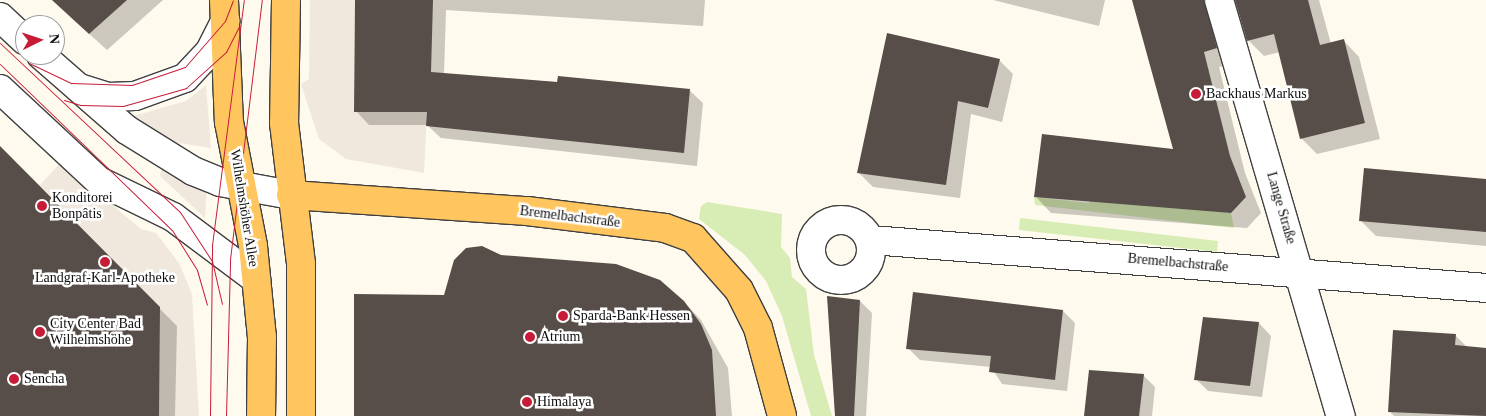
<!DOCTYPE html>
<html>
<head>
<meta charset="utf-8">
<style>
	body { margin:0 }
	#map { position:relative; width:1486px; height:416px; overflow:hidden; background:#fffaee; font-family:Georgia,serif }
	div>[style] { position:absolute }
	[style*='--x'] { left:calc(var(--x)*1px); top:calc(var(--y)*1px); width:calc(var(--w)*1px); rotate:calc(var(--a)*1deg) }
	.green>* { inset:0; background:#d8ecb5 }
	.plaza>* { inset:0; background:#f0e8dc }
	.shadow>* { inset:0; background:#0003 }
	.building>* { inset:0; background:#574d49 }
	.roads { filter:drop-shadow(1px 0 #404040) drop-shadow(-1px 0 #404040) drop-shadow(0 1px #404040) drop-shadow(0 -1px #404040) }
	.minor>* { height:28px; margin:-14px; padding:0 14px; transform-origin:14px; border-radius:14px; background:#fff }
	.minor>.ring { margin:-14px; padding:0; box-sizing:content-box; background:none; border:28px solid #fff; border-radius:50% }
	.major>* { height:28px; margin:-14px; padding:0 14px; transform-origin:14px; border-radius:14px; background:#ffc55e }
	.tram>* { height:1px; margin:-0.5px; padding:0 0.5px; transform-origin:0.5px; border-radius:0.5px; background:#c71c38 }
	.dots>* { width:14px; height:14px; translate:-50% -50%; box-sizing:border-box; border:2px solid #fff; border-radius:50% }
	span { translate:-50% -50%; white-space:nowrap; text-align:center; line-height:1.15; -webkit-text-stroke:5px #fff; paint-order:stroke }
	.poi-label { font-size:14px; color:#0d0d0d }
	.left { translate:0 -50%; text-align:left }
	.street-label { font-size:14px; color:#0d0d0d }
	.north { position:absolute; left:15px; top:15px; width:50px; height:50px; box-sizing:border-box; background:#fff; border:1px solid #9e9e9e; border-radius:50%; rotate:86deg; font-size:14px; font-weight:700; line-height:20px; text-align:center; color:#0d0d0d }
	.north::after { content:''; display:block; margin:auto; width:18px; height:22px; background:#c71c38; clip-path:polygon(50% 0,100% 100%,50% 72%,0 100%) }
</style>
</head>
<body>
<div id="map">
	<div class="green">
		<i style="clip-path:polygon(1034px 197px,1089px 203px,1090px 198px,1231px 213px,1234px 228px,1035px 205px)"></i>
		<i style="clip-path:polygon(707px 202px,782px 214px,781px 247px,790px 258px,792px 277px,806px 289px,814px 355px,832px 416px,811px 416px,782px 316px,766px 281px,745px 255px,699px 219px,701px 206px)"></i>
		<i style="clip-path:polygon(1020px 218px,1218px 241px,1217px 252px,1019px 230px)"></i>
	</div>
	<div class="plaza">
		<i style="clip-path:polygon(310px 0,355px 0,354px 112px,427px 112px,424px 173px,346px 159px,319px 139px,301px 84px,309px 79px)"></i>
		<i style="clip-path:polygon(206px 85px,211px 148px,158px 140px,123px 119px,186px 101px)"></i>
		<i style="clip-path:polygon(61px 162px,141px 229px,156px 233px,179px 263px,192px 294px,199px 416px,159px 416px,160px 307px,40px 185px)"></i>
		<i style="clip-path:polygon(162px 164px,207px 183px,205px 218px,160px 176px)"></i>
	</div>
	<div class="shadow">
		<i style="clip-path:polygon(52px 0,163px 0,107px 50px)"></i>
		<i style="clip-path:polygon(356px 0,705px 0,703px 26px,446px 10px,444px 75px,689px 90px,703px 103px,697px 166px,441px 138px,427px 125px,369px 125px,356px 111px)"></i>
		<i style="clip-path:polygon(993px 0,1105px 0,1099px 26px)"></i>
		<i style="clip-path:polygon(1133px 0,1319px 0,1331px 44px,1344px 41px,1359px 57px,1380px 139px,1317px 154px,1301px 138px,1280px 52px,1264px 56px,1248px 40px,1235px 1px,1224px 4px,1232px 64px,1219px 67px,1245px 173px,1261px 213px,1247px 228px,1051px 213px,1036px 197px,1175px 151px)"></i>
		<i style="clip-path:polygon(999px 60px,1013px 74px,1002px 122px,971px 114px,960px 198px,873px 187px,859px 173px)"></i>
		<i style="clip-path:polygon(0 149px,177px 326px,175px 416px,0 416px)"></i>
		<i style="clip-path:polygon(1486px 181px,1486px 246px,1376px 236px,1360px 220px)"></i>
		<i style="clip-path:polygon(501px 256px,684px 302px,701px 320px,728px 368px,732px 416px,355px 416px,445px 296px)"></i>
		<i style="clip-path:polygon(860px 301px,872px 313px,866px 416px,836px 416px)"></i>
		<i style="clip-path:polygon(1063px 311px,1075px 323px,1067px 391px,1002px 384px,991px 367px,920px 360px,908px 348px)"></i>
		<i style="clip-path:polygon(1259px 323px,1271px 336px,1262px 397px,1208px 391px,1196px 379px)"></i>
		<i style="clip-path:polygon(1455px 335px,1468px 348px,1486px 349px,1486px 416px,1394px 416px,1390px 412px)"></i>
		<i style="clip-path:polygon(1143px 375px,1155px 387px,1152px 416px,1085px 416px)"></i>
	</div>
	<div class="building">
		<i style="clip-path:polygon(52px 0,127px 0,89px 34px)"></i>
		<i style="clip-path:polygon(355px 0,433px 0,431px 72px,557px 82px,558px 76px,690px 89px,684px 153px,426px 126px,427px 112px,354px 112px)"></i>
		<i style="clip-path:polygon(1132px 0,1204px 0,1217px 48px,1204px 52px,1230px 156px,1246px 197px,1231px 213px,1034px 197px,1042px 134px,1173px 149px)"></i>
		<i style="clip-path:polygon(1235px 0,1308px 0,1320px 45px,1344px 39px,1365px 123px,1300px 139px,1274px 34px,1247px 41px)"></i>
		<i style="clip-path:polygon(887px 33px,1000px 59px,988px 108px,958px 101px,946px 185px,857px 173px)"></i>
		<i style="clip-path:polygon(0 146px,160px 307px,159px 416px,0 416px)"></i>
		<i style="clip-path:polygon(1364px 168px,1486px 179px,1486px 232px,1359px 221px)"></i>
		<i style="clip-path:polygon(482px 246px,501px 255px,616px 264px,660px 280px,684px 301px,701px 324px,712px 350px,716px 416px,354px 416px,354px 294px,444px 295px,454px 260px,466px 248px)"></i>
		<i style="clip-path:polygon(913px 292px,1063px 310px,1055px 380px,989px 372px,991px 356px,906px 349px)"></i>
		<i style="clip-path:polygon(827px 296px,860px 300px,854px 416px,835px 416px)"></i>
		<i style="clip-path:polygon(1203px 317px,1259px 322px,1250px 386px,1194px 380px)"></i>
		<i style="clip-path:polygon(1393px 330px,1456px 334px,1455px 345px,1486px 348px,1486px 416px,1388px 412px)"></i>
		<i style="clip-path:polygon(1089px 370px,1144px 374px,1139px 416px,1084px 416px)"></i>
	</div>
	<div class="roads">
		<div class="minor">
			<i style="--x:1219;--y:0;--w:434;--a:73.7"></i>
			<i style="--x:0;--y:17;--w:34;--a:43"></i>
			<i style="--x:41;--y:55;--w:114;--a:41.1"></i>
			<i style="--x:127;--y:130;--w:78;--a:31.8"></i>
			<i style="--x:193;--y:171;--w:29;--a:22"></i>
			<i style="--x:220;--y:182;--w:72;--a:10.4"></i>
			<i style="--x:79;--y:88;--w:30;--a:17"></i>
			<i style="--x:108;--y:97;--w:27;--a:-2"></i>
			<i style="--x:135;--y:96;--w:53;--a:-19.8"></i>
			<i style="--x:185;--y:78;--w:37;--a:-47"></i>
			<i style="--x:210;--y:51;--w:34;--a:-63"></i>
			<i style="--x:0;--y:89;--w:135;--a:42.9"></i>
			<i style="--x:99;--y:181;--w:82;--a:25.9"></i>
			<i style="--x:173;--y:217;--w:104;--a:36.8"></i>
			<i class="ring" style="left:811px;top:220px;width:32px;height:32px"></i>
			<i style="--x:871;--y:240;--w:617;--a:4.46"></i>
		</div>
		<div class="major">
			<i style="--x:224;--y:0;--w:122;--a:87.7"></i>
			<i style="--x:229;--y:122;--w:126;--a:79"></i>
			<i style="--x:253;--y:246;--w:91;--a:84.4"></i>
			<i style="--x:262;--y:337;--w:79;--a:90.7"></i>
			<i style="--x:286;--y:0;--w:123;--a:90.9"></i>
			<i style="--x:284;--y:123;--w:142;--a:83.1"></i>
			<i style="--x:301;--y:264;--w:152;--a:90"></i>
			<i style="--x:291;--y:195;--w:237;--a:3.9"></i>
			<i style="--x:527;--y:211;--w:139;--a:7"></i>
			<i style="--x:665;--y:228;--w:30;--a:20"></i>
			<i style="--x:693;--y:238;--w:69;--a:48.5"></i>
			<i style="--x:739;--y:290;--w:42;--a:63.4"></i>
			<i style="--x:758;--y:328;--w:91;--a:74.7"></i>
		</div>
	</div>
	<div class="tram">
		<i style="--x:0;--y:43;--w:247;--a:43.2"></i>
		<i style="--x:180;--y:212;--w:59;--a:56.9"></i>
		<i style="--x:212;--y:261;--w:44;--a:76.9"></i>
		<i style="--x:29;--y:63;--w:47;--a:25.5"></i>
		<i style="--x:71;--y:83;--w:61;--a:1.9"></i>
		<i style="--x:132;--y:85;--w:56;--a:-18.8"></i>
		<i style="--x:185;--y:67;--w:61;--a:-49"></i>
		<i style="--x:225;--y:21;--w:22;--a:-69"></i>
		<i style="--x:0;--y:64;--w:239;--a:44"></i>
		<i style="--x:172;--y:230;--w:47;--a:58"></i>
		<i style="--x:197;--y:270;--w:36;--a:74"></i>
		<i style="--x:64;--y:100;--w:17;--a:17"></i>
		<i style="--x:80;--y:105;--w:43;--a:1.3"></i>
		<i style="--x:123;--y:106;--w:66;--a:-15.9"></i>
		<i style="--x:186;--y:88;--w:54;--a:-42"></i>
		<i style="--x:226;--y:52;--w:30;--a:-63"></i>
		<i style="--x:210;--y:416;--w:171;--a:-89.3"></i>
		<i style="--x:212;--y:245;--w:247;--a:-82.6"></i>
		<i style="--x:226;--y:416;--w:157;--a:-88.5"></i>
		<i style="--x:230;--y:259;--w:261;--a:-83"></i>
	</div>
	<div class="dots">
		<i style="left:1196px;top:94px;background:#c71c38"></i>
		<i style="left:42px;top:206px;background:#c71c38"></i>
		<i style="left:105px;top:262px;background:#c71c38"></i>
		<i style="left:563px;top:316px;background:#c71c38"></i>
		<i style="left:40px;top:332px;background:#c71c38"></i>
		<i style="left:530px;top:337px;background:#c71c38"></i>
		<i style="left:14px;top:379px;background:#c71c38"></i>
		<i style="left:527px;top:402px;background:#c71c38"></i>
	</div>
	<div class="poi-label">
		<span class="left" style="left:1206px;top:94px">Backhaus Markus</span>
		<span class="left" style="left:52px;top:206px">Konditorei<br>Bonpâtis</span>
		<span style="left:105px;top:278px">Landgraf-Karl-Apotheke</span>
		<span class="left" style="left:573px;top:316px">Sparda-Bank Hessen</span>
		<span class="left" style="left:50px;top:332px">City Center Bad<br>Wilhelmshöhe</span>
		<span class="left" style="left:540px;top:337px">Atrium</span>
		<span class="left" style="left:24px;top:379px">Sencha</span>
		<span class="left" style="left:537px;top:402px">Himalaya</span>
	</div>
	<div class="street-label">
		<span style="left:244px;top:208px;rotate:81deg">Wilhelmshöher Allee</span>
		<span style="left:1281px;top:208px;rotate:74deg">Lange Straße</span>
		<span style="left:570px;top:217px;rotate:7deg">Bremelbachstraße</span>
		<span style="left:1178px;top:263px;rotate:5deg">Bremelbachstraße</span>
	</div>
	<div class="north">N</div>
</div>
</body>
</html>
